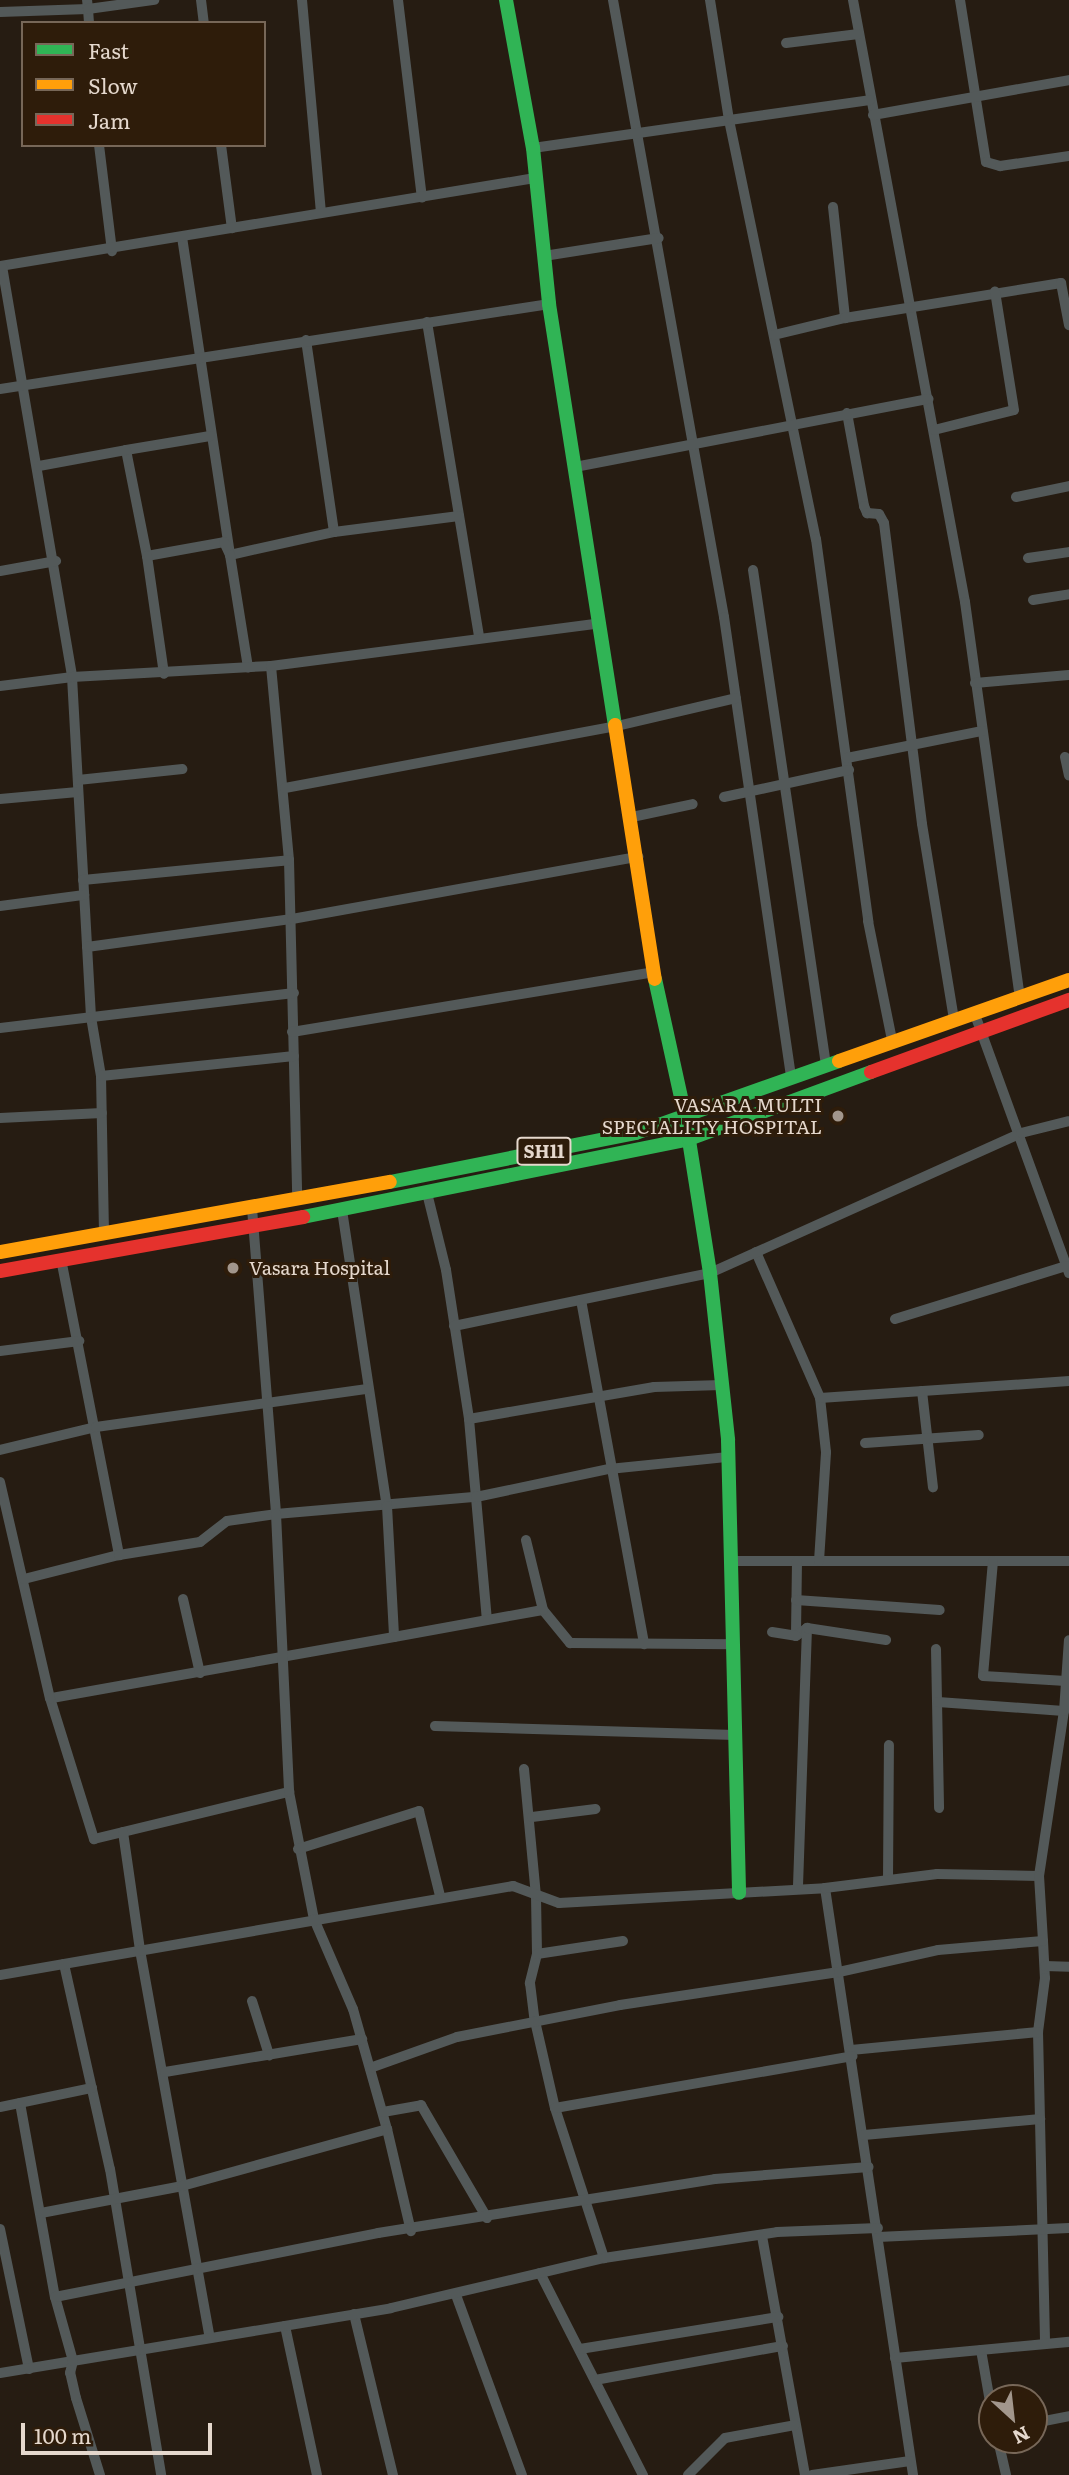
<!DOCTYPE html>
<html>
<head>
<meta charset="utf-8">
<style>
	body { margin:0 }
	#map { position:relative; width:1069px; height:2475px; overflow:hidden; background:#261c12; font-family:Literata,serif }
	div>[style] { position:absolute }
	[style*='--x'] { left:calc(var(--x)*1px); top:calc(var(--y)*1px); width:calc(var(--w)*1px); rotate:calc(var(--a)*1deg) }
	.street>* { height:10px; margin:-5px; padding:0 5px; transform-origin:5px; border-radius:5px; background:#535959 }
	.fast>* { height:14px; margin:-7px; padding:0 7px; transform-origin:7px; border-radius:7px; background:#30b455 }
	.slow>* { height:14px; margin:-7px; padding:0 7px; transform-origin:7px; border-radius:7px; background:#ff9f0a }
	.jam>* { height:14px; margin:-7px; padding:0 7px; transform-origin:7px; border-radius:7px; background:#e5322d }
	.dots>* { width:19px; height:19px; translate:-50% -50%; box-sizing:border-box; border:4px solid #2e1c0a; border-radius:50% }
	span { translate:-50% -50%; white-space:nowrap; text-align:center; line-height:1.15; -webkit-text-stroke:6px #2e1c0a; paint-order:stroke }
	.shield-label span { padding:2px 5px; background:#2e1c0a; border:2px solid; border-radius:5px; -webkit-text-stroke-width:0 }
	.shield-label { font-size:18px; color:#e5d8cd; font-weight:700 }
	.poi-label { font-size:19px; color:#e5d8cd }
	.right { translate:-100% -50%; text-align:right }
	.left { translate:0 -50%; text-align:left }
	.legend { position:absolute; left:21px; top:21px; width:245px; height:126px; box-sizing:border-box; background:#2e1c0a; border:2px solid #776758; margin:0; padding:9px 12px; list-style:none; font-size:21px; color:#e5d8cd }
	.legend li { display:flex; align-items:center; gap:14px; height:35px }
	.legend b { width:35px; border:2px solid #776758 }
	.north { position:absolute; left:978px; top:2384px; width:70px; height:70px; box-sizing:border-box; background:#2e1c0a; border:2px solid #776758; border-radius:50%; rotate:153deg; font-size:19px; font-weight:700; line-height:28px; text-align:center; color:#e5d8cd }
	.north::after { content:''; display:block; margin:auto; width:24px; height:32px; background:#a2968c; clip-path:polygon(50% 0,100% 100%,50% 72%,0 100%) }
	.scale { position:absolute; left:21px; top:2423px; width:191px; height:32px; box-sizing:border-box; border:4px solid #e5d8cd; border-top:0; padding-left:9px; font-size:21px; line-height:24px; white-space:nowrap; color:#e5d8cd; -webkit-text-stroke:5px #2e1c0a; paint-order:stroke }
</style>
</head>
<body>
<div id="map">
	<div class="street">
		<i style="--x:201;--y:0;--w:23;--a:83"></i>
		<i style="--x:302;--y:0;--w:213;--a:84.9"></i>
		<i style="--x:398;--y:0;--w:199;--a:83.1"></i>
		<i style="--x:613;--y:0;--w:627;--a:79.8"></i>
		<i style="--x:724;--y:617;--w:465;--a:81.7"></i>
		<i style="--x:710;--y:0;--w:121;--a:81"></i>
		<i style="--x:729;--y:120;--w:428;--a:78.3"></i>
		<i style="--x:816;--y:539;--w:386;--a:82.2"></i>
		<i style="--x:868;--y:921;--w:121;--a:78.6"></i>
		<i style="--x:853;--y:0;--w:612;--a:79.46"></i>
		<i style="--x:965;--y:602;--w:400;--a:82.1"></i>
		<i style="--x:960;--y:0;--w:164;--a:80.9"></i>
		<i style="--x:986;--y:162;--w:15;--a:16"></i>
		<i style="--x:1000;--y:166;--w:70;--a:-8.2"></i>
		<i style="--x:0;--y:12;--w:88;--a:-2"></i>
		<i style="--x:88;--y:9;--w:9;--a:-96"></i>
		<i style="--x:89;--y:23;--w:14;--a:-94"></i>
		<i style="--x:88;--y:9;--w:67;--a:-7.8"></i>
		<i style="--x:786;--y:43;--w:73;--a:-7.1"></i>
		<i style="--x:873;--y:115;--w:199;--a:-10.1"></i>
		<i style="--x:99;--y:145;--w:107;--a:83"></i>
		<i style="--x:221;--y:145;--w:84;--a:82.5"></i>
		<i style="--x:533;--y:148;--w:340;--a:-8.1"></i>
		<i style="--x:833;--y:207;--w:112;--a:83.8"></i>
		<i style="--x:182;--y:237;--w:322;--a:81.4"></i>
		<i style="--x:230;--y:555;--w:107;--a:-12.5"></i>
		<i style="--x:544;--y:256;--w:116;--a:-8.9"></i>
		<i style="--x:0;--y:266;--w:542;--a:-9.34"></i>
		<i style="--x:2;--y:266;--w:417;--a:80.3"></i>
		<i style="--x:72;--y:677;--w:341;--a:86.8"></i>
		<i style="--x:91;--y:1017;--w:60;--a:80.4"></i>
		<i style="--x:101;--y:1076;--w:156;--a:88.9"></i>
		<i style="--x:427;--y:322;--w:317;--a:80.6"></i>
		<i style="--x:774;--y:335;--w:73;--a:-13.5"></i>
		<i style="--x:845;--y:318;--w:219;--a:-9.2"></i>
		<i style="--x:1061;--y:283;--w:43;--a:79.2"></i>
		<i style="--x:306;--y:340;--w:194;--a:81.7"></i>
		<i style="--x:334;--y:532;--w:126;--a:-7.3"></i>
		<i style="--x:0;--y:389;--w:556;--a:-8.8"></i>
		<i style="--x:847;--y:413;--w:95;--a:79.6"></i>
		<i style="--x:864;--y:506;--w:8;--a:67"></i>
		<i style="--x:867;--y:513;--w:12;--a:5"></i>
		<i style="--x:879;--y:514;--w:10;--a:61"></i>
		<i style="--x:884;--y:523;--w:303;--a:82.8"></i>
		<i style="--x:922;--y:824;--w:199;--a:80.7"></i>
		<i style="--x:934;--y:430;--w:82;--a:-14"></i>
		<i style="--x:1014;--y:410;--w:120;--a:-99.1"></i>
		<i style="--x:210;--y:436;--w:85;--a:170.5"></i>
		<i style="--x:126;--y:450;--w:108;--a:78.8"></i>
		<i style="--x:147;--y:556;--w:78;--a:-10.3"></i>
		<i style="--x:224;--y:542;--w:14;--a:65"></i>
		<i style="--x:230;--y:555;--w:114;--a:80.9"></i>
		<i style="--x:39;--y:466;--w:88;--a:-10.4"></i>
		<i style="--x:575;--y:467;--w:360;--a:-10.9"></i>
		<i style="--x:1016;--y:497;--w:54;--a:-11.7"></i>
		<i style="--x:147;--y:556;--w:119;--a:81.8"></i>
		<i style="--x:1028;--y:558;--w:41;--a:-8.3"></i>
		<i style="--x:753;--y:570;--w:500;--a:81.61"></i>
		<i style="--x:0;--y:571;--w:57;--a:-10.1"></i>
		<i style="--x:1033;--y:600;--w:36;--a:-9"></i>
		<i style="--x:271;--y:666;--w:195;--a:84.7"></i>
		<i style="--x:289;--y:860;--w:339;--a:88.6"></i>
		<i style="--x:975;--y:683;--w:94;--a:-4.9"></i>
		<i style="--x:0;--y:686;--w:73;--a:-7.1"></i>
		<i style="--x:72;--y:677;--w:199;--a:-3.2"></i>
		<i style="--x:271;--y:666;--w:332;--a:-7.4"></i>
		<i style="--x:1065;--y:757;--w:19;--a:78"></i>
		<i style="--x:847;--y:758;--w:138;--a:-11.3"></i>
		<i style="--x:78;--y:780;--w:105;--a:-6"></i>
		<i style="--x:285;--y:788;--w:338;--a:-10.6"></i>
		<i style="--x:617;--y:726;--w:122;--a:-13.2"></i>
		<i style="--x:724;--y:797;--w:128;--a:-12.2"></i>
		<i style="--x:0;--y:799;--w:78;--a:-5.1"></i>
		<i style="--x:632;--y:817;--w:62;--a:-12"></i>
		<i style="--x:83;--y:880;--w:207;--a:-5.5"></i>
		<i style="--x:0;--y:906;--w:85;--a:-7.5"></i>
		<i style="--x:87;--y:947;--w:207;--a:-7.8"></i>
		<i style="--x:292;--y:919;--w:352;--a:-10.2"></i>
		<i style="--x:974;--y:1012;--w:278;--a:70"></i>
		<i style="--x:0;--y:1028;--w:296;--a:-6.8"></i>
		<i style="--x:292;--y:1032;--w:366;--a:-9.4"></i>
		<i style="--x:101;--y:1076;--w:194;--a:-5.9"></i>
		<i style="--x:0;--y:1118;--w:102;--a:-2.8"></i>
		<i style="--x:427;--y:1193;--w:79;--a:76.1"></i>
		<i style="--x:446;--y:1270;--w:151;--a:81.2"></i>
		<i style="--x:469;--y:1419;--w:201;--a:84.9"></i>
		<i style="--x:252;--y:1208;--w:307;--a:85.5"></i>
		<i style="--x:276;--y:1514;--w:201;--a:-4.9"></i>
		<i style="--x:476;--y:1497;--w:136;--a:-11.9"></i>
		<i style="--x:609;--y:1469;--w:120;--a:-5.8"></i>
		<i style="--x:342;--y:1210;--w:299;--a:81.4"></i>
		<i style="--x:387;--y:1506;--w:131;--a:86.9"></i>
		<i style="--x:394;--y:1637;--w:349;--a:169.9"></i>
		<i style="--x:50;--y:1698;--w:148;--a:72.7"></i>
		<i style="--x:94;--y:1839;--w:201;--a:-13.6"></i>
		<i style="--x:289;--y:1792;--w:129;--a:78.9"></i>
		<i style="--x:314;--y:1919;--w:98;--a:66.6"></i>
		<i style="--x:353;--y:2009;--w:125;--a:74.2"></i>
		<i style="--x:756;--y:1252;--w:159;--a:66.3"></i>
		<i style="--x:61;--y:1259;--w:302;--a:78.9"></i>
		<i style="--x:581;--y:1300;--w:350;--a:79.6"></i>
		<i style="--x:895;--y:1319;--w:179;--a:-17.2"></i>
		<i style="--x:454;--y:1326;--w:261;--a:-11.7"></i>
		<i style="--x:710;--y:1273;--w:341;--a:-24.2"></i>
		<i style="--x:1021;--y:1133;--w:49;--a:-14"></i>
		<i style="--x:0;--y:1351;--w:80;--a:-7.2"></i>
		<i style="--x:922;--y:1391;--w:97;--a:83.5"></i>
		<i style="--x:469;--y:1419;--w:188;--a:-9.8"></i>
		<i style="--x:654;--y:1387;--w:68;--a:-1.7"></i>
		<i style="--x:865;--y:1443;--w:114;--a:-4"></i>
		<i style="--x:0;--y:1450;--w:99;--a:-13.5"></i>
		<i style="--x:96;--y:1427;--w:274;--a:-8"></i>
		<i style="--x:0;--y:1482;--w:222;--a:77"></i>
		<i style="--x:731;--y:1561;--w:338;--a:0"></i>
		<i style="--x:797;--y:1561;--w:75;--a:90.8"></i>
		<i style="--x:796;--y:1636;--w:14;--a:-36"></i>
		<i style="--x:807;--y:1628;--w:261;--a:92"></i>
		<i style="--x:819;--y:1561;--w:109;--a:-86.3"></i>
		<i style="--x:826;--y:1452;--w:54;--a:-96.3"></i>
		<i style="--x:820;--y:1398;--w:250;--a:-3.9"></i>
		<i style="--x:993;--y:1561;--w:115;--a:95"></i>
		<i style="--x:983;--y:1676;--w:83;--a:3.4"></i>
		<i style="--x:24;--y:1579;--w:98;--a:-14.2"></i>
		<i style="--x:119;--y:1555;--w:82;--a:-9.1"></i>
		<i style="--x:200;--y:1542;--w:34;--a:-38"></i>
		<i style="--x:227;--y:1521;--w:49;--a:-8.1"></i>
		<i style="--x:276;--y:1514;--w:278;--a:87.3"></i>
		<i style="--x:183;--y:1599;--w:76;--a:77.1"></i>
		<i style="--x:796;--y:1600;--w:144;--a:4"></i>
		<i style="--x:543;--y:1610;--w:43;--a:50.7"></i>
		<i style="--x:570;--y:1643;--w:163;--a:0.4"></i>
		<i style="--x:807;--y:1628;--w:80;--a:8.6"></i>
		<i style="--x:772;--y:1632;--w:24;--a:9"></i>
		<i style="--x:394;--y:1637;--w:151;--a:-10.3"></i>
		<i style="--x:543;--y:1610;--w:72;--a:-103.7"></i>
		<i style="--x:936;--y:1649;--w:159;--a:88.9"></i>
		<i style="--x:938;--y:1702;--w:126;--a:4.1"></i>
		<i style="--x:435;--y:1726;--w:300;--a:1.7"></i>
		<i style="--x:524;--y:1769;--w:128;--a:84.6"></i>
		<i style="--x:536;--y:1896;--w:58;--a:89"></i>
		<i style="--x:537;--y:1954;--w:30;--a:104"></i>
		<i style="--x:530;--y:1983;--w:38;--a:83"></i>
		<i style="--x:535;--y:2021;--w:89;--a:77.1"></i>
		<i style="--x:555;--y:2108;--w:158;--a:71.9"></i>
		<i style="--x:532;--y:1817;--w:64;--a:-7.2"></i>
		<i style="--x:123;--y:1832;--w:119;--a:81.8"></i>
		<i style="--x:140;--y:1950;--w:394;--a:79.8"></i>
		<i style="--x:298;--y:1849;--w:127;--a:-17.4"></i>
		<i style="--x:419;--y:1811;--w:88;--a:76.1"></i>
		<i style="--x:888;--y:1880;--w:135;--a:-89.6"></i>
		<i style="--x:825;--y:1888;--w:594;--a:81.47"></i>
		<i style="--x:1043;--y:1941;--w:37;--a:87"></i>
		<i style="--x:1045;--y:1978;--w:54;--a:97.4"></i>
		<i style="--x:1038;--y:2032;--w:312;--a:88.7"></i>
		<i style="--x:537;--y:1954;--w:87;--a:-8.6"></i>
		<i style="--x:64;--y:1964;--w:210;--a:77.4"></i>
		<i style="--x:110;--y:2169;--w:310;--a:80.5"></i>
		<i style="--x:1045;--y:1966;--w:24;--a:2"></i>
		<i style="--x:0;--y:1975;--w:521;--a:-9.84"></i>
		<i style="--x:513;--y:1886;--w:49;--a:20.3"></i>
		<i style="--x:559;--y:1903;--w:266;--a:-3.2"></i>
		<i style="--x:825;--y:1888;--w:113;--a:-7.1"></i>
		<i style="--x:937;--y:1874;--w:102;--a:1.1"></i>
		<i style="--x:1039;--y:1876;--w:167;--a:-81.4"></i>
		<i style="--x:1064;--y:1711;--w:71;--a:-86"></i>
		<i style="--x:252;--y:2001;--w:57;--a:72.5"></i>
		<i style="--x:851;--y:2050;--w:188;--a:-5.5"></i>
		<i style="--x:370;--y:2068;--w:92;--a:-19.6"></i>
		<i style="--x:457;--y:2037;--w:166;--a:-11.1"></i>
		<i style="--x:620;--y:2005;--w:221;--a:-8.6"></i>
		<i style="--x:839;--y:1972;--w:101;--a:-12.5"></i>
		<i style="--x:938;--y:1950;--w:105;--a:-4.9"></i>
		<i style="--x:1043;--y:1941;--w:65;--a:-93.5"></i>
		<i style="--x:165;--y:2072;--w:200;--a:-9.5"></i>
		<i style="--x:20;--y:2103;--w:197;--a:79.8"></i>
		<i style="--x:0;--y:2107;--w:94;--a:-11.7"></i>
		<i style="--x:555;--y:2108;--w:302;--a:-9.9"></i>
		<i style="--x:383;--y:2112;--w:39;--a:-10"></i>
		<i style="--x:421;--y:2105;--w:131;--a:59.7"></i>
		<i style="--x:864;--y:2135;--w:177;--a:-5.2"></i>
		<i style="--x:41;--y:2213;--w:144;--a:-10.8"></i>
		<i style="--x:182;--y:2186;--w:213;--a:-15.5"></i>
		<i style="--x:387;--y:2129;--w:105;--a:76.8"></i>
		<i style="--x:0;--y:2229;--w:143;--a:78.3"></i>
		<i style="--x:762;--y:2236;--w:243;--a:79.8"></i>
		<i style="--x:878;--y:2237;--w:191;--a:-2.7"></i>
		<i style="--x:540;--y:2273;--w:227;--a:63"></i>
		<i style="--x:456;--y:2295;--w:192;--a:69.9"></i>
		<i style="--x:354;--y:2314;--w:166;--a:76.4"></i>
		<i style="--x:285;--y:2326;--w:152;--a:77.9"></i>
		<i style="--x:580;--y:2349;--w:201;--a:-9.2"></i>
		<i style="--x:981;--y:2350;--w:64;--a:80.1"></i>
		<i style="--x:895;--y:2358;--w:175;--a:-5.3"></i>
		<i style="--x:0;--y:2373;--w:396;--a:-9.4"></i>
		<i style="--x:391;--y:2308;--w:219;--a:-13.2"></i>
		<i style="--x:604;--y:2258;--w:175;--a:-8.5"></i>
		<i style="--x:777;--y:2232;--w:101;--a:-2.3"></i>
		<i style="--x:595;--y:2380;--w:191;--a:-10.3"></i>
		<i style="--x:1034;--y:2423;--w:36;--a:-11"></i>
		<i style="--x:998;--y:2440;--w:36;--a:77"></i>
		<i style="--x:100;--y:2475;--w:81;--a:-107.3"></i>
		<i style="--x:76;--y:2398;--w:26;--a:-103"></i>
		<i style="--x:70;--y:2373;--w:12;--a:-76"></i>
		<i style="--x:73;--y:2361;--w:66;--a:-105.7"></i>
		<i style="--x:55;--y:2297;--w:329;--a:-11.2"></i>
		<i style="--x:378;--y:2233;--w:341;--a:-9.1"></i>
		<i style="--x:715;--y:2179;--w:154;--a:-4.5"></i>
		<i style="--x:688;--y:2475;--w:52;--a:-45"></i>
		<i style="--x:725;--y:2438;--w:71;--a:-10.5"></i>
		<i style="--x:812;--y:2475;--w:99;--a:-8.1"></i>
	</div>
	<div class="fast">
		<i style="--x:506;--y:0;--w:150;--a:79.7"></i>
		<i style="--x:533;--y:148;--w:157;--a:84.1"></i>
		<i style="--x:549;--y:304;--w:426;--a:81.1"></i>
		<i style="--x:655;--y:979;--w:139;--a:77.6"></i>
		<i style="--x:685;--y:1115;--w:160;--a:81"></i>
		<i style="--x:710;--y:1273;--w:168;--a:83.8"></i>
		<i style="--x:728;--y:1440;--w:453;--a:88.6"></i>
		<i style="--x:390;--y:1182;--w:251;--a:-11.3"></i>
		<i style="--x:636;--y:1133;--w:215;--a:-19.5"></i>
		<i style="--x:303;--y:1217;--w:394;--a:-11.4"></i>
		<i style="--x:689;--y:1139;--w:194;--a:-20.2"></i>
	</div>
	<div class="slow">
		<i style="--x:615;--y:725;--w:257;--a:81.1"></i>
		<i style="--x:839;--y:1061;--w:244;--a:-19.4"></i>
		<i style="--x:0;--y:1252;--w:396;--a:-10.2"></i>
	</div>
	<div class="jam">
		<i style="--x:871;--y:1072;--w:211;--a:-20"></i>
		<i style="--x:0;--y:1271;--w:308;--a:-10.1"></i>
	</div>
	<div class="dots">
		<i style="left:838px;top:1116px;background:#a2968c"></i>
		<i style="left:233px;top:1268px;background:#a2968c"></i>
	</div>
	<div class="shield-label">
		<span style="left:544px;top:1151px">SH11</span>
	</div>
	<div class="poi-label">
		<span class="right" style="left:822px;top:1116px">VASARA MULTI<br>SPECIALITY HOSPITAL</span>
		<span class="left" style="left:249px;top:1268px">Vasara Hospital</span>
	</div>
	<ul class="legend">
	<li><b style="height:9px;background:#30b455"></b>Fast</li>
	<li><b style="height:9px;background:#ff9f0a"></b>Slow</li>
	<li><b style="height:9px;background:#e5322d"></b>Jam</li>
	</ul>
	<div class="north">N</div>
	<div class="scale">100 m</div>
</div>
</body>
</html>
